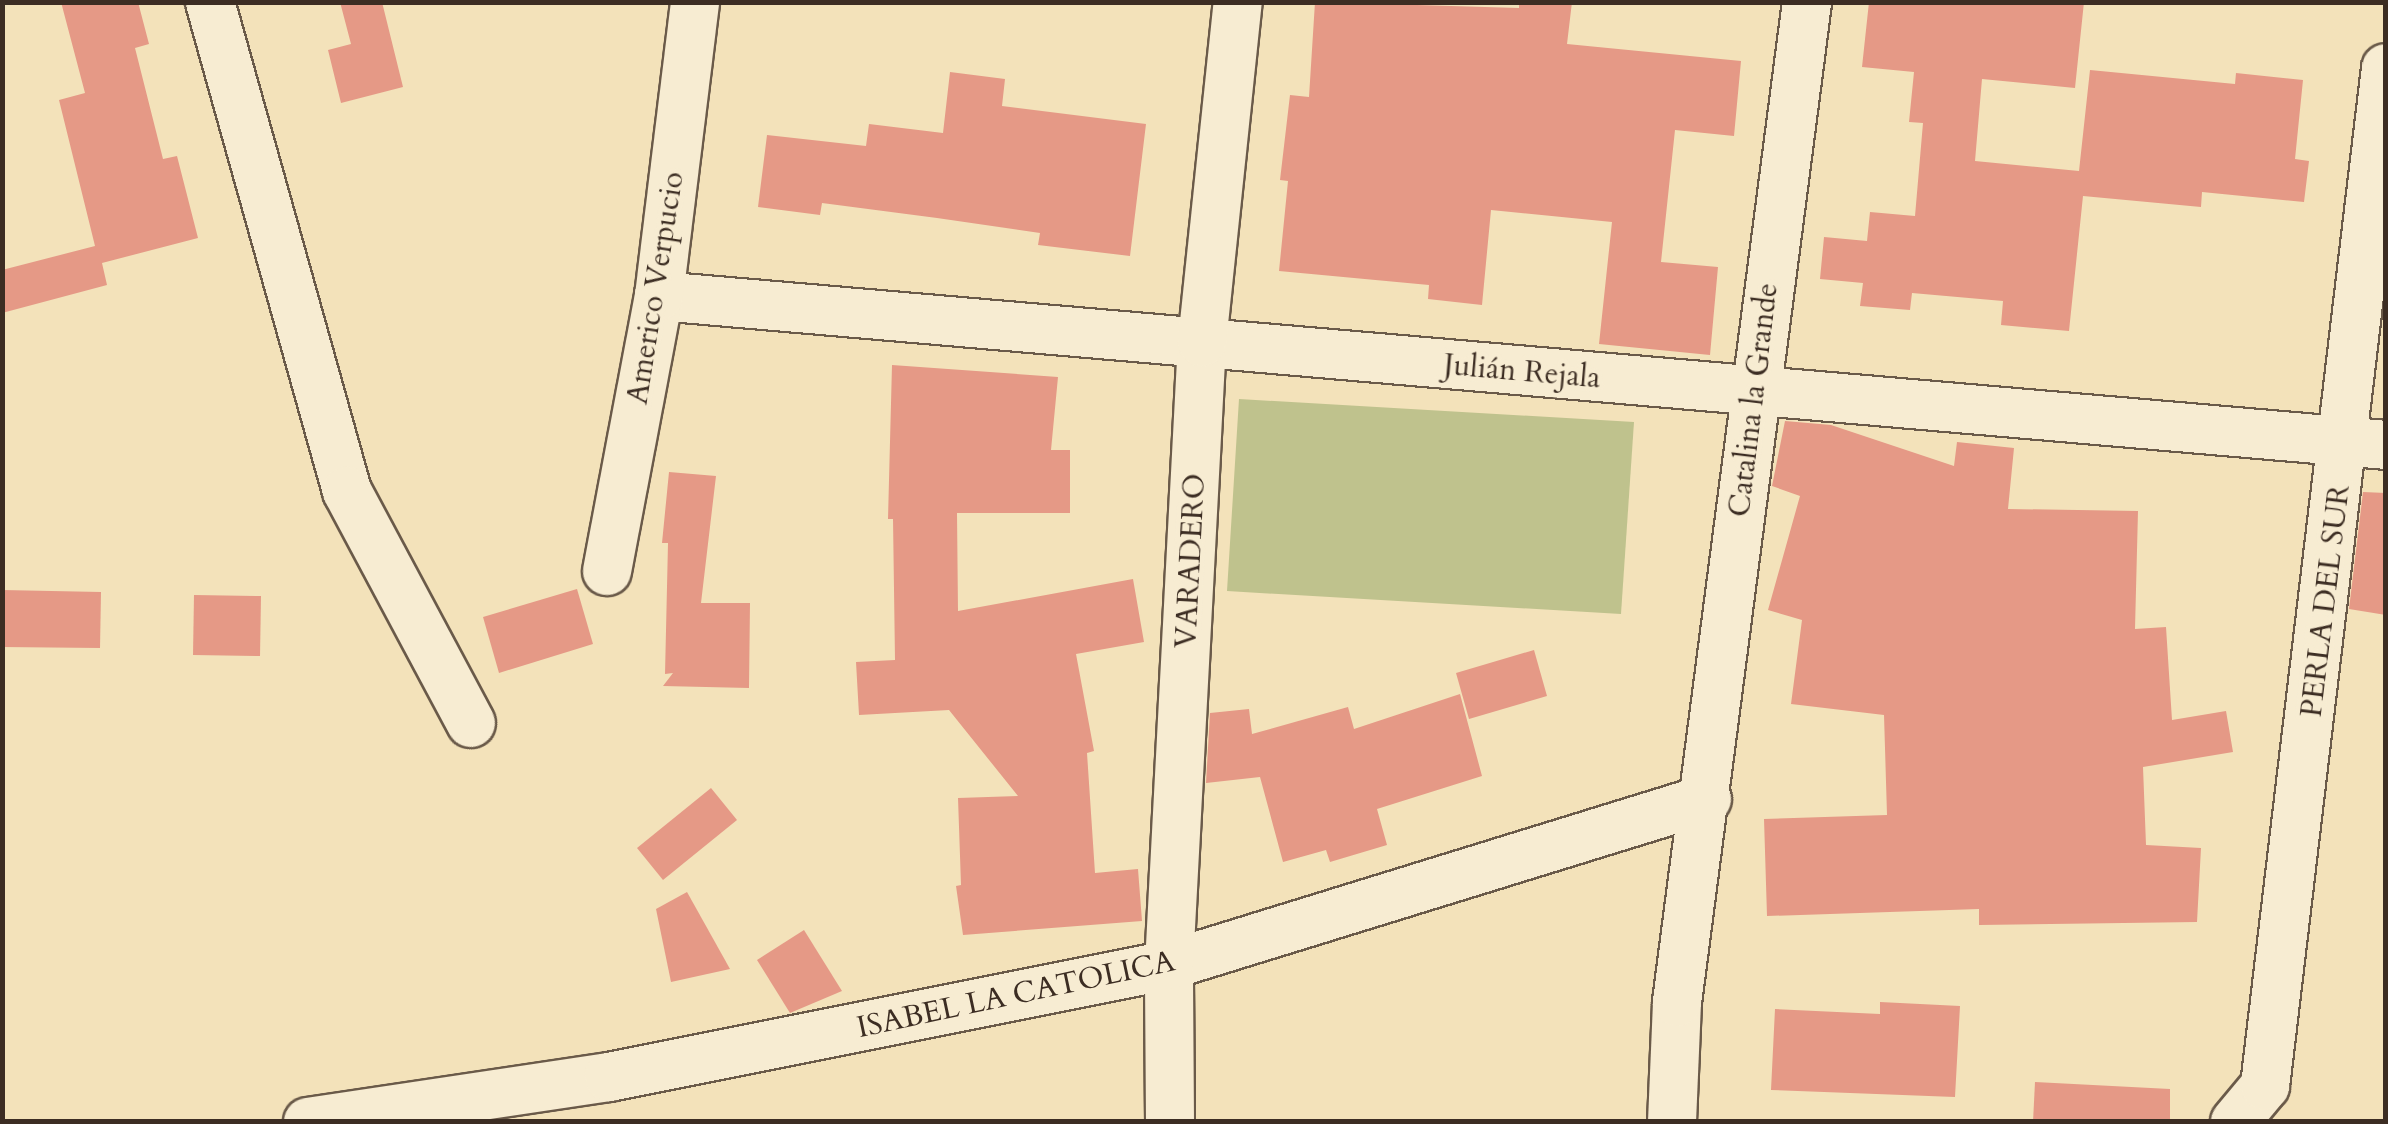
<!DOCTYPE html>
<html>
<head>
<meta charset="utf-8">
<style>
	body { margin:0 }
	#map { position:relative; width:2388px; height:1124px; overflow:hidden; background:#f3e2ba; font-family:Cardo,serif }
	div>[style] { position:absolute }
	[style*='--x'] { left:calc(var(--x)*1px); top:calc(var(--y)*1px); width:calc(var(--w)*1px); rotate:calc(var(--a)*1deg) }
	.green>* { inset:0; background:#bfc28d }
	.building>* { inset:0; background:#e59986 }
	.roads { filter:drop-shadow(2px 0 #6a5a49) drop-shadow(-2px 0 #6a5a49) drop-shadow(0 2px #6a5a49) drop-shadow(0 -2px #6a5a49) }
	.minor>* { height:48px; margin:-24px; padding:0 24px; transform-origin:24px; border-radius:24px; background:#f7ecd2 }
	span { translate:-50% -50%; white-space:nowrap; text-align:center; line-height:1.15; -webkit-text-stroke:9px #f7ecd2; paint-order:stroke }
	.street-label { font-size:30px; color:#3c2d23 }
	.frame { position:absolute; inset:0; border:5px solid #3c2d23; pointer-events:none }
</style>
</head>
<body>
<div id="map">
	<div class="green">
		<i style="clip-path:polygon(1239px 399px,1634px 422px,1621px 614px,1227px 591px)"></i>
	</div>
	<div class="building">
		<i style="clip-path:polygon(61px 2px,138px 2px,149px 44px,135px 48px,163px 159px,177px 156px,198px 238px,102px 263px,107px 285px,2px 313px,2px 270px,95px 246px,59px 100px,85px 93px)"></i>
		<i style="clip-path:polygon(340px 2px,382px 2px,403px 87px,341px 103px,328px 50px,351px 44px)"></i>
		<i style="clip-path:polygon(1315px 2px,1519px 8px,1519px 2px,1572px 2px,1567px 44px,1741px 61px,1734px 136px,1675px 130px,1661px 262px,1718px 267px,1710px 355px,1599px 344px,1612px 222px,1491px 210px,1482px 305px,1428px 299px,1429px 285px,1279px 271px,1288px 181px,1280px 180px,1290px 95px,1309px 97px)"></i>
		<i style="clip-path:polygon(1869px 2px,2084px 2px,2075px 88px,1982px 79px,1975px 161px,2079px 171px,2090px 70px,2235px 84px,2236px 73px,2303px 80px,2295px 159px,2309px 161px,2304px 202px,2202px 192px,2201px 207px,2083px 196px,2069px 331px,2001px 325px,2003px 301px,1912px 293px,1910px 310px,1860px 306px,1863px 283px,1820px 279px,1824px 237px,1867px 241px,1870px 212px,1915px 216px,1923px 123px,1909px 122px,1914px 72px,1862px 67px)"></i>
		<i style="clip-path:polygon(950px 72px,1005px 79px,1002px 106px,1146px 124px,1130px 256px,1038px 245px,1040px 233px,937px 218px,822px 203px,820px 215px,758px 207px,767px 135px,866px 146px,869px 124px,943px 133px)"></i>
		<i style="clip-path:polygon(892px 365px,1058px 377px,1051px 450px,1070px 450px,1070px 513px,957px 513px,958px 611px,1133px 579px,1144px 642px,1076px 654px,1094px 751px,1087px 753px,1095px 873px,1138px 869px,1142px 921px,963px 935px,956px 886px,961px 885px,958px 798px,1018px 796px,949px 710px,859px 715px,856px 662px,895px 660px,893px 519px,888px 519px)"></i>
		<i style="clip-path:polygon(1785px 421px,1831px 425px,1954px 466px,1957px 442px,2014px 448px,2008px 509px,2138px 511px,2135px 629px,2166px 627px,2172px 720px,2226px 711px,2233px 752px,2143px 767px,2146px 845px,2201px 848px,2197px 922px,1979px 925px,1979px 909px,1767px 916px,1764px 819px,1887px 815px,1884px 715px,1791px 704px,1802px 620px,1768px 610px,1800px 496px,1772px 486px)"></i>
		<i style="clip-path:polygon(669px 472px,716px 476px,701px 603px,750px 603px,749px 688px,663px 686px,673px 673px,665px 674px,668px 543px,662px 543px)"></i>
		<i style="clip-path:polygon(2363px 492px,2386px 493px,2386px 615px,2349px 609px)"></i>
		<i style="clip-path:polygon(577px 589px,593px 644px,499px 673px,483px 617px)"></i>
		<i style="clip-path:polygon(2px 590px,101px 592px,100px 648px,2px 647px)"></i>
		<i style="clip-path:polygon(194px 595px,261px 596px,260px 656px,193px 655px)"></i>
		<i style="clip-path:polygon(1534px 650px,1547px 696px,1469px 719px,1456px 673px)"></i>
		<i style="clip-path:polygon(1460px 694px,1482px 776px,1377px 809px,1387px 845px,1330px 862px,1326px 850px,1283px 862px,1260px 777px,1206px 783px,1210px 713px,1249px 709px,1252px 734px,1348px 707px,1354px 729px)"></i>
		<i style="clip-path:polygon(711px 788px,737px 820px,663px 880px,637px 848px)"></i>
		<i style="clip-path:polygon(687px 892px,730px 969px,671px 982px,656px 909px)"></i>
		<i style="clip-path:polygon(804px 930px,842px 991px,790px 1013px,757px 960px)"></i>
		<i style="clip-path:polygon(1880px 1002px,1960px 1006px,1955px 1097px,1771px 1090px,1775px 1009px,1880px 1014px)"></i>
		<i style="clip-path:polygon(2035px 1082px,2170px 1089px,2170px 1122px,2033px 1122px)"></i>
	</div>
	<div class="roads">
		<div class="minor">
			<i style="--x:210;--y:2;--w:508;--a:74.35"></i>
			<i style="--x:347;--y:491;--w:263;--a:61.9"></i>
			<i style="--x:659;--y:296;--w:1733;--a:4.93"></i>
			<i style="--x:607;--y:571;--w:280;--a:-79.3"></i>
			<i style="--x:659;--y:296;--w:296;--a:-83"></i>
			<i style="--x:308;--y:1122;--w:304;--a:-8.5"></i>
			<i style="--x:609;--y:1077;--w:571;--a:-11.31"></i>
			<i style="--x:1169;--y:965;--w:563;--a:-17.15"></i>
			<i style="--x:1170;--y:1122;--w:157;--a:-90.4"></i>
			<i style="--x:1169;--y:965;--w:624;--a:-86.97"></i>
			<i style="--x:1202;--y:342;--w:342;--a:-84"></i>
			<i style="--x:1672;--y:1122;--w:120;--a:-87.6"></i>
			<i style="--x:1677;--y:1002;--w:1008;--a:-82.59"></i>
			<i style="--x:2235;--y:1122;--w:47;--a:-50.2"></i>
			<i style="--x:2265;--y:1086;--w:1025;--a:-83.22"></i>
		</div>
	</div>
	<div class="street-label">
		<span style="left:656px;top:288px;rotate:-81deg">Americo Verpucio</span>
		<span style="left:1522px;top:372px;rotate:5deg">Julián Rejala</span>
		<span style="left:1754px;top:400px;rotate:-83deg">Catalina la Grande</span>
		<span style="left:1191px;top:561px;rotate:-87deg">VARADERO</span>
		<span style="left:2326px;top:601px;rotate:-83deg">PERLA DEL SUR</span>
		<span style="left:1016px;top:995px;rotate:-12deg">ISABEL LA CATOLICA</span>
	</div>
	<div class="frame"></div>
</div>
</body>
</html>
